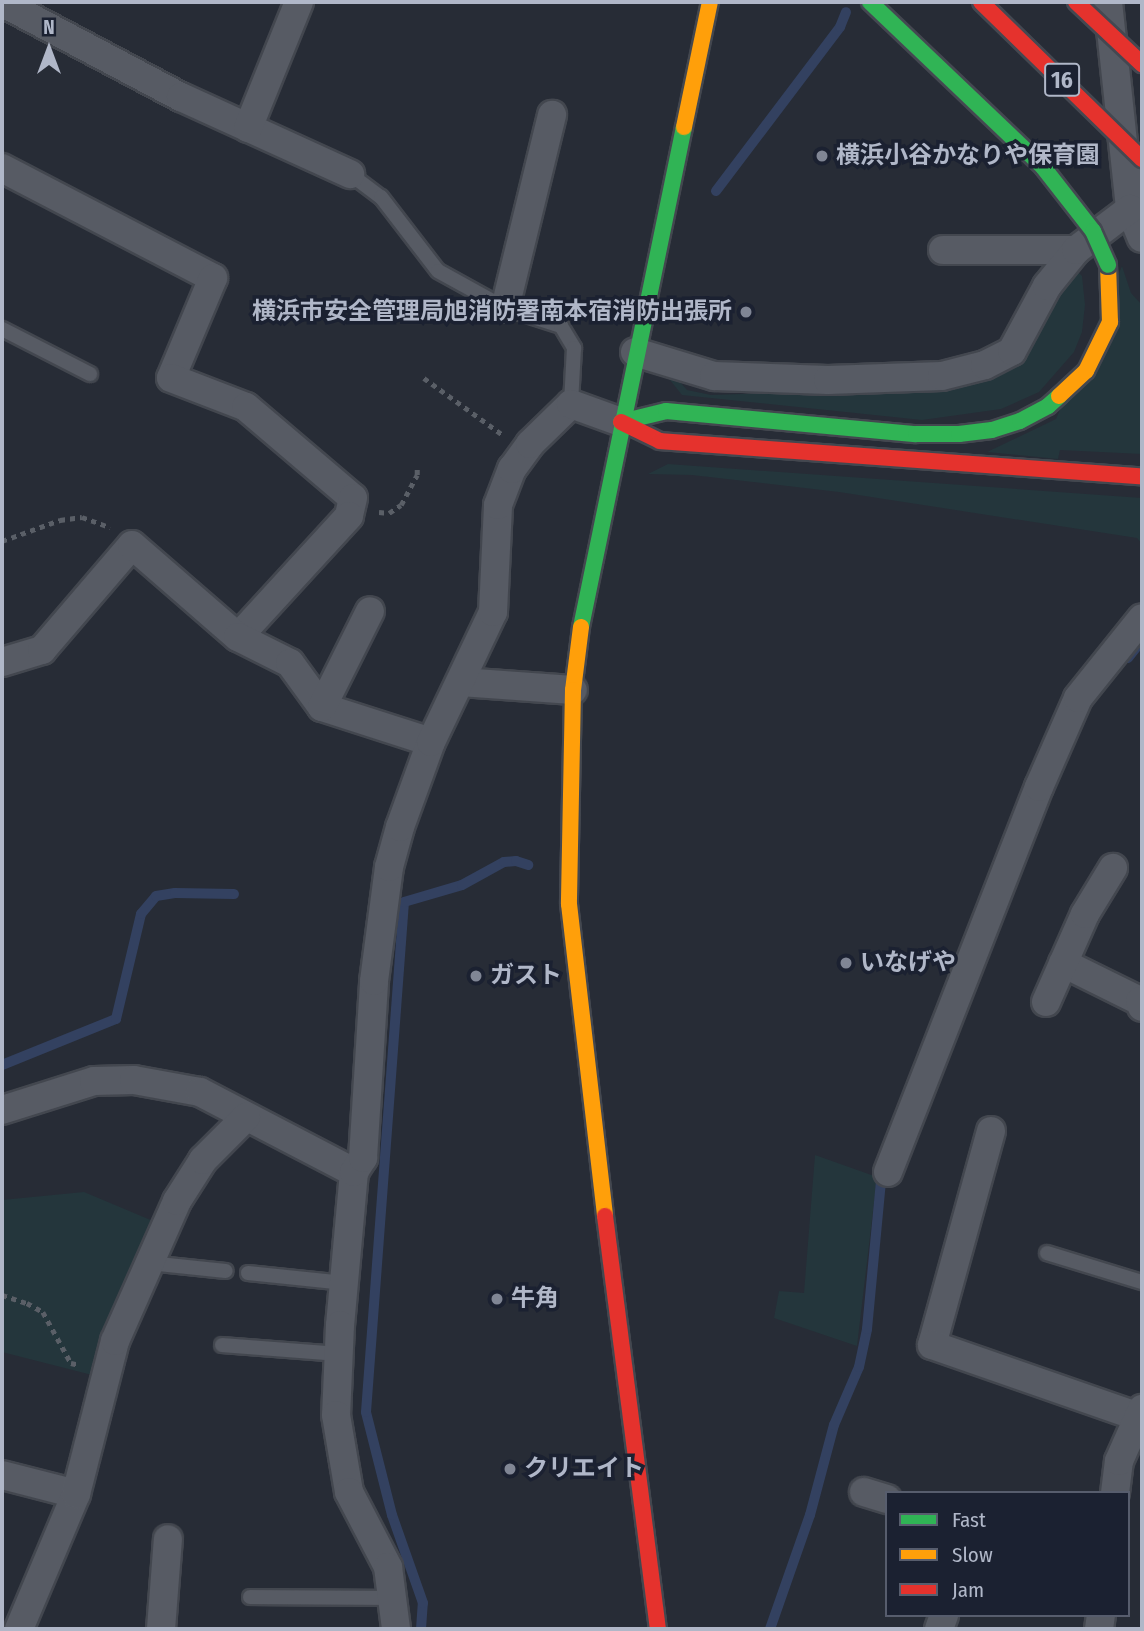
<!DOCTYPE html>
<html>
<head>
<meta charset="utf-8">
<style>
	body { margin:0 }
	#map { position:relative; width:1144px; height:1631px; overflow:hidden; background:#272c36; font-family:"Fira Sans Condensed","Noto Sans JP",sans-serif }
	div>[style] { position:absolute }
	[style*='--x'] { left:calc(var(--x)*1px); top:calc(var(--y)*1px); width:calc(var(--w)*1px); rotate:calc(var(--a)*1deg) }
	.green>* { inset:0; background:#24363c }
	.stream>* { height:10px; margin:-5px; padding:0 5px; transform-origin:5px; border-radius:5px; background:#334160 }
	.path>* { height:4.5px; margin-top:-2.25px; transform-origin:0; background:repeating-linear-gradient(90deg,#5a5f67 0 5px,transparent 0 10px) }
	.roads { filter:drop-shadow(2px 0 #43474f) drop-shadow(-2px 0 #43474f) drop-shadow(0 2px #43474f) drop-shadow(0 -2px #43474f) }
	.lane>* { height:14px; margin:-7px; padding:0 7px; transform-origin:7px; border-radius:7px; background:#575b64 }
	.street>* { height:28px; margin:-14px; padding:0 14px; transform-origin:14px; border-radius:14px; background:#575b64 }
	.fast>* { height:16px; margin:-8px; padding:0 8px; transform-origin:8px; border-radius:8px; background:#30b455 }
	.slow>* { height:16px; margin:-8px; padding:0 8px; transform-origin:8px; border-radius:8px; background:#ff9f0a }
	.jam>* { height:16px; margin:-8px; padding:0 8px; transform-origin:8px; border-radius:8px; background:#e5322d }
	.bridges { filter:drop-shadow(2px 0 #444851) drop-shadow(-2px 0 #444851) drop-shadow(0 2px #444851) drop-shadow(0 -2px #444851) }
	.fast-bridge>* { height:16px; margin:-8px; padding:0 8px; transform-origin:8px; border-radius:8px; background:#30b455 }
	.jam-bridge>* { height:16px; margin:-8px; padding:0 8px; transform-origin:8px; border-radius:8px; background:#e5322d }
	.dots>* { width:19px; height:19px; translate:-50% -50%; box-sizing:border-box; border:4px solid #1b2131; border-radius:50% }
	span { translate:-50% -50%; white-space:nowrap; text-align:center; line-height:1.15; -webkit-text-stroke:7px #1b2131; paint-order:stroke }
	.shield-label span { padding:2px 5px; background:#1b2131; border:2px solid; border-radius:5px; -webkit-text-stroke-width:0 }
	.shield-label { font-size:23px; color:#b0b7c8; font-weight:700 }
	.poi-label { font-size:24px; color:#b0b7c8; font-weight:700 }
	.left { translate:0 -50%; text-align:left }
	.right { translate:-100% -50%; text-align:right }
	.frame { position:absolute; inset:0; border:4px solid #b0b7c8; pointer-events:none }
	.legend { position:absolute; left:885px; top:1491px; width:245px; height:126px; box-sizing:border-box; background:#1b2131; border:2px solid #575d6d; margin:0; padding:9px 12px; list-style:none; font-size:21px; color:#b0b7c8 }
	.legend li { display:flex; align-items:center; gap:14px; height:35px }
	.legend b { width:35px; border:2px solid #575d6d }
	.north { position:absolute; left:14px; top:14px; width:70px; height:70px; -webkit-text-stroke:5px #1b2131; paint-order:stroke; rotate:0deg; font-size:19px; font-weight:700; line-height:28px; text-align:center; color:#b0b7c8 }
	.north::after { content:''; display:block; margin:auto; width:24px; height:32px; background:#b0b7c8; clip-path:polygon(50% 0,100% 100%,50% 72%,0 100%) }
</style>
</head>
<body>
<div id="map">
	<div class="green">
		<i style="clip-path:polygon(1122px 266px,1131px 293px,1142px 305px,1142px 454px,1060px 450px,1058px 459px,987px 452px,1056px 419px)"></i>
		<i style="clip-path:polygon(1077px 271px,1082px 276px,1085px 305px,1082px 332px,1074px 352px,1039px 392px,1001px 409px,922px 420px,682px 395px,666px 375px,673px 374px,687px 390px,711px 395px,940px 387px,985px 376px)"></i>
		<i style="clip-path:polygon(668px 464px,1142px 498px,1142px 544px,1137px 538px,839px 492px,692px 475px,648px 474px)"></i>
		<i style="clip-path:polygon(815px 1155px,877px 1177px,857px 1346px,774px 1318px,779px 1291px,804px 1293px)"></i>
		<i style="clip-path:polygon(84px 1192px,153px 1221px,117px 1297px,100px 1377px,2px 1352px,2px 1200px)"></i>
	</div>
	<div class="stream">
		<i style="--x:716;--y:191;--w:206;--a:-52.9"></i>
		<i style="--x:840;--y:27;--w:16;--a:-68"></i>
		<i style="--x:1128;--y:658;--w:23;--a:-52"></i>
		<i style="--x:2;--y:1065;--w:123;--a:-22"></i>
		<i style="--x:116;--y:1019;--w:108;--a:-76.6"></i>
		<i style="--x:141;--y:914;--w:23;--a:-50"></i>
		<i style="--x:156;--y:896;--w:19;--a:-9"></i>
		<i style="--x:175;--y:893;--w:59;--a:1"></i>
		<i style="--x:421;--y:1629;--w:26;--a:-86"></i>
		<i style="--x:423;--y:1603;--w:93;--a:-109.4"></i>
		<i style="--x:392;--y:1515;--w:106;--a:-104.2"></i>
		<i style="--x:366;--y:1412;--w:511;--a:-85.74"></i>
		<i style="--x:404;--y:902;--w:60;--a:-16.3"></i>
		<i style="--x:462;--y:885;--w:48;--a:-28.7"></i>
		<i style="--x:504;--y:862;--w:12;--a:-5"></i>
		<i style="--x:516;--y:861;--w:13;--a:18"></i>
		<i style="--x:770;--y:1629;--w:121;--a:-70.7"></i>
		<i style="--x:810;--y:1515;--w:93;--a:-75.1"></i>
		<i style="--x:834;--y:1425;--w:63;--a:-66.7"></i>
		<i style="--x:859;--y:1367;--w:39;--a:-78"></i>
		<i style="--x:867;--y:1329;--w:150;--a:-84.6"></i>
		<i style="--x:881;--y:1180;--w:10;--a:-45"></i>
	</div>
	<div class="path">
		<i style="--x:424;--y:378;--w:97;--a:35.8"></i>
		<i style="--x:379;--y:512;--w:10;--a:6"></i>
		<i style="--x:389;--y:513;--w:14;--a:-34"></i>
		<i style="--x:401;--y:505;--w:34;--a:-62"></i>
		<i style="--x:417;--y:475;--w:6;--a:-90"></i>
		<i style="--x:2;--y:541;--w:62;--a:-19.9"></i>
		<i style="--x:60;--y:520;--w:22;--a:-8"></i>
		<i style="--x:82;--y:517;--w:30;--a:20"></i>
		<i style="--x:2;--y:1295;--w:26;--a:18"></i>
		<i style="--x:27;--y:1303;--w:18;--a:29"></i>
		<i style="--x:43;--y:1312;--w:58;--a:61.2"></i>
		<i style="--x:71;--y:1363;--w:9;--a:13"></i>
	</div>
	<div class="roads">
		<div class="lane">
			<i style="--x:350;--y:174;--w:39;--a:37"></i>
			<i style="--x:381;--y:197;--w:93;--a:52.4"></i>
			<i style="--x:438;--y:271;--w:77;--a:28.9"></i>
			<i style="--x:505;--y:308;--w:59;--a:17.8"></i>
			<i style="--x:561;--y:326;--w:26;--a:59"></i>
			<i style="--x:574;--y:348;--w:56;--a:93.1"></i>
			<i style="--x:2;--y:329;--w:99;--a:27.1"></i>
			<i style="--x:1047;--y:1253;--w:99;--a:17"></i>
			<i style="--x:149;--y:1263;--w:77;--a:5.9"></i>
			<i style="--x:248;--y:1273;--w:97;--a:5.9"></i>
			<i style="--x:222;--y:1345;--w:117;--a:4.4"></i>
			<i style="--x:250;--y:1597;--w:142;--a:0.4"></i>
		</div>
		<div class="street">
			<i style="--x:1108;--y:2;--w:208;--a:83.9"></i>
			<i style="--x:1130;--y:209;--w:31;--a:68"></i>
			<i style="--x:5;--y:4;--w:199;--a:27.9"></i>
			<i style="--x:181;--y:97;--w:186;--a:24.5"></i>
			<i style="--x:248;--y:128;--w:136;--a:-68"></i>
			<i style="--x:2;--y:168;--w:238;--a:27.5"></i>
			<i style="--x:213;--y:278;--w:108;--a:112.8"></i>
			<i style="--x:171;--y:378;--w:80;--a:21.1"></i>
			<i style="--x:246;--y:407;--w:140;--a:40.4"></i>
			<i style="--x:353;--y:498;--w:18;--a:103"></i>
			<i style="--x:349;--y:516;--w:164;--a:132.5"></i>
			<i style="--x:943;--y:250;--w:133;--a:0"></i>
			<i style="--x:505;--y:308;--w:199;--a:-76.3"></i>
			<i style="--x:635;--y:352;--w:83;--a:16.9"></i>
			<i style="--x:714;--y:376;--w:114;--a:2"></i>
			<i style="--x:828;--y:380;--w:114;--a:-2"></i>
			<i style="--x:942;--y:376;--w:44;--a:-14.3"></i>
			<i style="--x:985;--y:365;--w:30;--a:-27"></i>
			<i style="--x:1012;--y:351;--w:74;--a:-61.7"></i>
			<i style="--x:1047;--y:286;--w:46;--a:-51.1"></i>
			<i style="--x:1076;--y:250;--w:68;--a:-37.2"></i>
			<i style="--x:2;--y:662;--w:42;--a:-16.7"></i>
			<i style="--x:42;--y:650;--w:138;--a:-49.4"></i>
			<i style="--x:132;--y:545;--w:140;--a:41"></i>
			<i style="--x:238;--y:637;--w:58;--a:26.6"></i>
			<i style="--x:290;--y:663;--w:54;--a:54"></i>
			<i style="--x:322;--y:707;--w:114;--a:17.8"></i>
			<i style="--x:461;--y:682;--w:112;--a:4.1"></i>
			<i style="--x:322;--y:707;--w:107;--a:-63.4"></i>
			<i style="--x:1063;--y:963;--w:86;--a:26.3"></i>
			<i style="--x:1140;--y:1001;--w:6;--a:72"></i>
			<i style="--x:1046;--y:1002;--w:96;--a:-66.1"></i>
			<i style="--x:1085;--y:914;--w:54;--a:-58.7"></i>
			<i style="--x:2;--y:1110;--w:96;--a:-17.5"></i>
			<i style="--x:94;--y:1081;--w:40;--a:-1.4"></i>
			<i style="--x:134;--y:1080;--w:67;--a:10.3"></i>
			<i style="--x:200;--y:1092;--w:174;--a:27.5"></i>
			<i style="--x:354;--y:1172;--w:154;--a:95.2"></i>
			<i style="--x:340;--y:1325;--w:90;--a:92.5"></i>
			<i style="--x:336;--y:1415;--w:78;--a:80.4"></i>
			<i style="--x:349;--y:1492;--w:85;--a:62.5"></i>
			<i style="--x:388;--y:1567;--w:63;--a:82.6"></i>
			<i style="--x:991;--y:1131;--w:222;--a:105.4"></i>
			<i style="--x:932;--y:1345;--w:219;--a:19.2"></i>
			<i style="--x:354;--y:1172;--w:17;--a:-57"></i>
			<i style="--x:363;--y:1158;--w:177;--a:-86.4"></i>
			<i style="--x:374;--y:981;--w:115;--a:-82.5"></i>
			<i style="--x:389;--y:867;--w:41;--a:-74.6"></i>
			<i style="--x:400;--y:827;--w:90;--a:-70"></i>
			<i style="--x:431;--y:742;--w:144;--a:-64.5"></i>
			<i style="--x:493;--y:612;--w:107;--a:-87.3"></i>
			<i style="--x:498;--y:505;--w:39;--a:-69"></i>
			<i style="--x:512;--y:469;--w:31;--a:-54"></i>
			<i style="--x:530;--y:444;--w:57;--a:-44.3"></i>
			<i style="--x:571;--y:404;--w:53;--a:19.8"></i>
			<i style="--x:888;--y:1172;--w:414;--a:-68.6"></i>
			<i style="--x:1039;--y:787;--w:97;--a:-66.3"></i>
			<i style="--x:1078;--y:698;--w:102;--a:-51.3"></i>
			<i style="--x:2;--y:1475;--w:76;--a:14.4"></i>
			<i style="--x:864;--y:1492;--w:24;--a:17"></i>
			<i style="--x:1115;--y:1493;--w:32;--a:-83"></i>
			<i style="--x:1119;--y:1461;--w:57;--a:-66.1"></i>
			<i style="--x:19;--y:1629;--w:147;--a:-67.1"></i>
			<i style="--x:76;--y:1494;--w:158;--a:-75.7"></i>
			<i style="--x:115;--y:1341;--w:153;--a:-66.1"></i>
			<i style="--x:177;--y:1201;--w:49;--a:-57.6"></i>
			<i style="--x:203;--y:1160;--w:61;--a:-45"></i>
			<i style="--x:161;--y:1629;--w:90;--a:-85.6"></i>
			<i style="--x:939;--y:1629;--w:15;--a:-70"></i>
			<i style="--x:1099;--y:1629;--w:14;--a:-82"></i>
		</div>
		<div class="fast">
			<i style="--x:621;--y:422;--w:46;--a:-13.7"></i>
			<i style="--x:666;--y:411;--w:251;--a:5.3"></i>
			<i style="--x:916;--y:434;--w:43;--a:0"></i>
			<i style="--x:959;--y:434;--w:33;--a:-7"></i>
			<i style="--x:992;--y:430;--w:29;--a:-18"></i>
			<i style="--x:1020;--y:421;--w:32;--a:-28"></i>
			<i style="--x:1048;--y:406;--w:15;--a:-42"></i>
			<i style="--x:581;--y:627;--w:510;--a:-78.36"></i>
		</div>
		<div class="slow">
			<i style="--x:684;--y:127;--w:128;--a:-78.3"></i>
			<i style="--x:1059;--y:396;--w:37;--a:-43"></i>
			<i style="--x:1086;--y:371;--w:55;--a:-63.9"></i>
			<i style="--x:1110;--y:322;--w:57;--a:-92"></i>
			<i style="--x:581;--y:627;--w:64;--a:97.2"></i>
			<i style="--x:573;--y:690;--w:214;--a:91.1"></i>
			<i style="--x:569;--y:904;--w:314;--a:83.4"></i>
		</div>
		<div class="jam">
			<i style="--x:621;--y:422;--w:43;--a:26"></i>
			<i style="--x:660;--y:441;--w:483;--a:4.2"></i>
			<i style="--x:605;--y:1216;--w:416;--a:82.7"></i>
		</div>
	</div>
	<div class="bridges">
		<div class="fast-bridge">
			<i style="--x:870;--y:2;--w:239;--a:43.6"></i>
			<i style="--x:1043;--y:167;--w:81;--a:52"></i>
			<i style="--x:1093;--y:231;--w:37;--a:66"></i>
		</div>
		<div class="jam-bridge">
			<i style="--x:981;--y:2;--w:225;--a:44.3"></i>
			<i style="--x:1076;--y:2;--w:91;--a:43.2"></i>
		</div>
	</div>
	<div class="dots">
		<i style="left:822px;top:156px;background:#808695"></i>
		<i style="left:746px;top:312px;background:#808695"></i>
		<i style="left:846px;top:963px;background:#808695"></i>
		<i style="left:476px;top:976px;background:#808695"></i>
		<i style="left:497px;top:1299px;background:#808695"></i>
		<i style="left:510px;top:1469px;background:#808695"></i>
	</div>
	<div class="shield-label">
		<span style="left:1062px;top:80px">16</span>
	</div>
	<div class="poi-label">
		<span class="left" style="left:836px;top:156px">横浜小谷かなりや保育園</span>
		<span class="right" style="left:732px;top:312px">横浜市安全管理局旭消防署南本宿消防出張所</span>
		<span class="left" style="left:860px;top:963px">いなげや</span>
		<span class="left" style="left:490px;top:976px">ガスト</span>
		<span class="left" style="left:511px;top:1299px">牛角</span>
		<span class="left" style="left:524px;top:1469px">クリエイト</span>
	</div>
	<div class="frame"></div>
	<ul class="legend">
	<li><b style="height:9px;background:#30b455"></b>Fast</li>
	<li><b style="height:9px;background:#ff9f0a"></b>Slow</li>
	<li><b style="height:9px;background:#e5322d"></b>Jam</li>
	</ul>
	<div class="north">N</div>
</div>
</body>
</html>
